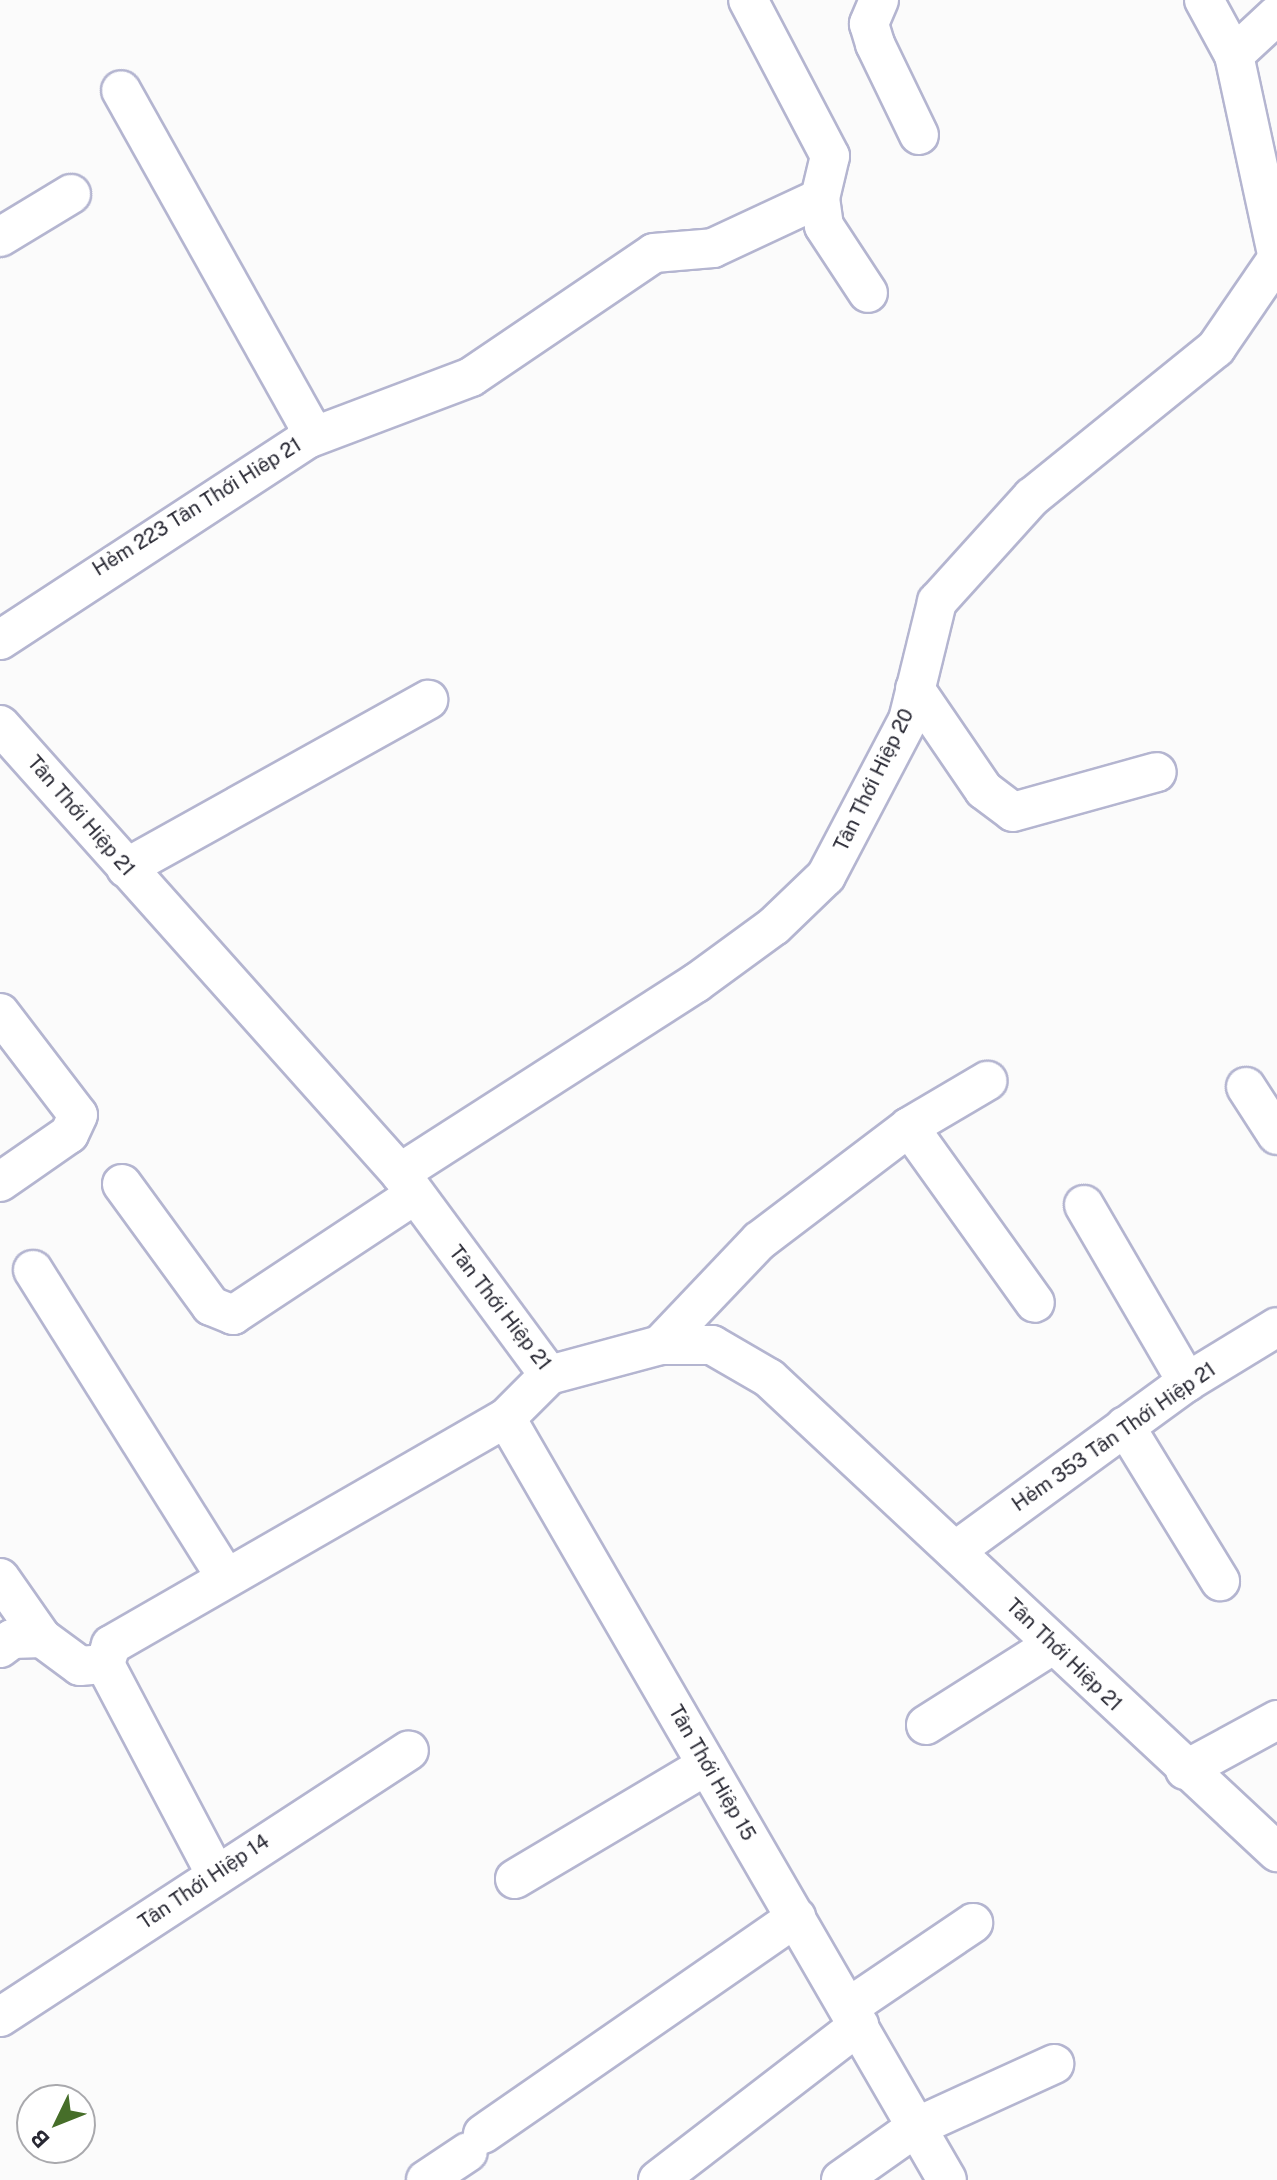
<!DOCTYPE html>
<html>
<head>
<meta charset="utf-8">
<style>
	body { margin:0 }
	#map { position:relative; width:1277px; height:2180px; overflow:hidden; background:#fbfbfb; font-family:"Public Sans",sans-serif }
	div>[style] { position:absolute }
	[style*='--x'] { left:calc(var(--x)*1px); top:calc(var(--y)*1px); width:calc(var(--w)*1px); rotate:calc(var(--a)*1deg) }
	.roads { filter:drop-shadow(2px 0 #b4b5d0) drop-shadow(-2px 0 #b4b5d0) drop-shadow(0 2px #b4b5d0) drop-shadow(0 -2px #b4b5d0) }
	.minor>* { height:38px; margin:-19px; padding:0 19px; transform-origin:19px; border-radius:19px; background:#fff }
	span { translate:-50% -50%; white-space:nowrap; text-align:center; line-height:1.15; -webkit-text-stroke:8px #fff; paint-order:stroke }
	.street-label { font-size:20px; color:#282833 }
	.north { position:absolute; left:16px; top:2084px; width:80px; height:80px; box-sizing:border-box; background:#fff; border:2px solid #a9a9ad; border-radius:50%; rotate:227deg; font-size:22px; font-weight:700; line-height:32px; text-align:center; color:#282833 }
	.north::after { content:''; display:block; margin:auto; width:28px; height:36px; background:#466e29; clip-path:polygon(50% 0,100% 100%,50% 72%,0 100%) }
</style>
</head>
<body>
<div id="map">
	<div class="roads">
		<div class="minor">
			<i style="--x:879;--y:0;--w:26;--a:113"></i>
			<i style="--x:869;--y:24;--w:21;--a:73"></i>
			<i style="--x:875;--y:44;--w:101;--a:64.2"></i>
			<i style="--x:1204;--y:0;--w:63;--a:61.4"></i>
			<i style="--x:1277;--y:15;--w:59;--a:137.1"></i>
			<i style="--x:1234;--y:55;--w:204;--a:77.8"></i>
			<i style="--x:820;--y:198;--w:28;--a:82"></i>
			<i style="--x:824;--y:226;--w:80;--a:56.7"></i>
			<i style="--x:0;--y:237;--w:83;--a:-31.2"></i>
			<i style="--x:307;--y:439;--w:175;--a:-20.7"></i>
			<i style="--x:471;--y:377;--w:221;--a:-34.1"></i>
			<i style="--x:654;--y:253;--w:59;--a:-4.8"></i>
			<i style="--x:713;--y:248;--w:118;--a:-25"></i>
			<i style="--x:820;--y:198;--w:43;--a:-76.6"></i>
			<i style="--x:830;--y:156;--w:176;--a:-117.7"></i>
			<i style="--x:0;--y:640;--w:367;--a:-33.2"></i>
			<i style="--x:307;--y:439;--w:16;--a:-90"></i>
			<i style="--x:307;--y:423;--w:381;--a:-119.2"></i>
			<i style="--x:915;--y:689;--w:122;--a:55.7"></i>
			<i style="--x:984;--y:790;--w:36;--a:37"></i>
			<i style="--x:1013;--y:812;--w:149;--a:-15.5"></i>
			<i style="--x:0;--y:725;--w:601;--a:48.24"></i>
			<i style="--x:400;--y:1173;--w:251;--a:53.6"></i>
			<i style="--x:549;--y:1375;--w:115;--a:-15.1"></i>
			<i style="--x:660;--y:1345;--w:52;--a:0"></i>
			<i style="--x:712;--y:1345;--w:66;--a:30.1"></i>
			<i style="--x:769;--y:1378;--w:695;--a:43.02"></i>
			<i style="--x:126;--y:868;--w:346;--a:-29.1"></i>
			<i style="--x:0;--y:1013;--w:128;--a:52.6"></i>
			<i style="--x:78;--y:1115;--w:21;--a:115"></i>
			<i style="--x:69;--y:1134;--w:84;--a:145.2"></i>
			<i style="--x:1246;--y:1087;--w:57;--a:57.1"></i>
			<i style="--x:909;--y:1127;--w:91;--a:-30.5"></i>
			<i style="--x:400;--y:1173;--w:352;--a:-32.7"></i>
			<i style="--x:696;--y:983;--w:97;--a:-36.2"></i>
			<i style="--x:774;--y:926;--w:72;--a:-43.9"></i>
			<i style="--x:826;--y:876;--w:176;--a:-62.3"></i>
			<i style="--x:908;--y:720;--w:122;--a:-76.2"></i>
			<i style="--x:937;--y:602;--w:142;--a:-47.9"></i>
			<i style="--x:1032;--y:497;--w:237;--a:-39"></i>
			<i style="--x:1216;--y:348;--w:108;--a:-55.6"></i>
			<i style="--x:122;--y:1184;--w:151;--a:53.9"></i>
			<i style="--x:211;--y:1306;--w:24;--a:22"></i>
			<i style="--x:233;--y:1315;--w:216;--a:-33.5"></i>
			<i style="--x:1084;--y:1205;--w:205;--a:59.8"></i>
			<i style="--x:33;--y:1270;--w:363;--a:57.9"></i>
			<i style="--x:660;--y:1345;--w:144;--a:-46.4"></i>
			<i style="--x:759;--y:1241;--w:188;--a:-37.2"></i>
			<i style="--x:909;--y:1127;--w:216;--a:54.4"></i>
			<i style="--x:549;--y:1375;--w:61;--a:135"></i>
			<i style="--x:506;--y:1418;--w:880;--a:59.94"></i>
			<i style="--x:1125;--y:1426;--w:182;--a:58.5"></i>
			<i style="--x:955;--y:1551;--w:287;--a:-36.1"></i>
			<i style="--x:1187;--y:1382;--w:105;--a:-31.4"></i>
			<i style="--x:0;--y:1578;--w:73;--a:55"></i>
			<i style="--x:42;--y:1638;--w:47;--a:36.4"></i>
			<i style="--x:80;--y:1666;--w:25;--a:-5"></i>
			<i style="--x:0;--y:1648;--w:15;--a:-37"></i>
			<i style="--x:12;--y:1639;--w:30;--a:-2"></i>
			<i style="--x:926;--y:1725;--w:151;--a:-32.3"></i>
			<i style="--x:1185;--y:1770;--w:105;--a:-28.5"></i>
			<i style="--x:215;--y:1873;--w:236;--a:-117.8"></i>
			<i style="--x:105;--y:1664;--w:20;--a:-72"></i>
			<i style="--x:111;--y:1645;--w:456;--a:-29.9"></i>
			<i style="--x:515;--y:1879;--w:223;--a:-30.7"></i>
			<i style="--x:849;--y:2007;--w:150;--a:-34.1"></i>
			<i style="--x:0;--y:2017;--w:488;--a:-33.1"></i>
			<i style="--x:483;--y:2134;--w:381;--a:-34.7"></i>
			<i style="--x:426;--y:2180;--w:50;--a:-33.7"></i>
			<i style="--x:658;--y:2180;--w:254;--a:-37.6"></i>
			<i style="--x:841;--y:2180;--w:92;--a:-35.2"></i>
			<i style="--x:916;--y:2127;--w:152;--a:-24.5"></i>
		</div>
	</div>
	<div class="street-label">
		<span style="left:197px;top:507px;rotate:-32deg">Hẻm 223 Tân Thới Hiêp 21</span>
		<span style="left:874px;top:780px;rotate:-64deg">Tân Thới Hiệp 20</span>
		<span style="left:81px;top:816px;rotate:49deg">Tân Thới Hiệp 21</span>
		<span style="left:500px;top:1308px;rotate:52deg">Tân Thới Hiệp 21</span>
		<span style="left:1114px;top:1437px;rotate:-35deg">Hẻm 353 Tân Thới Hiệp 21</span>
		<span style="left:1064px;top:1655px;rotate:44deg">Tân Thới Hiệp 21</span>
		<span style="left:712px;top:1773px;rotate:60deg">Tân Thới Hiệp 15</span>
		<span style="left:204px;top:1882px;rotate:-34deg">Tân Thới Hiệp 14</span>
	</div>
	<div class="north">B</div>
</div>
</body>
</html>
